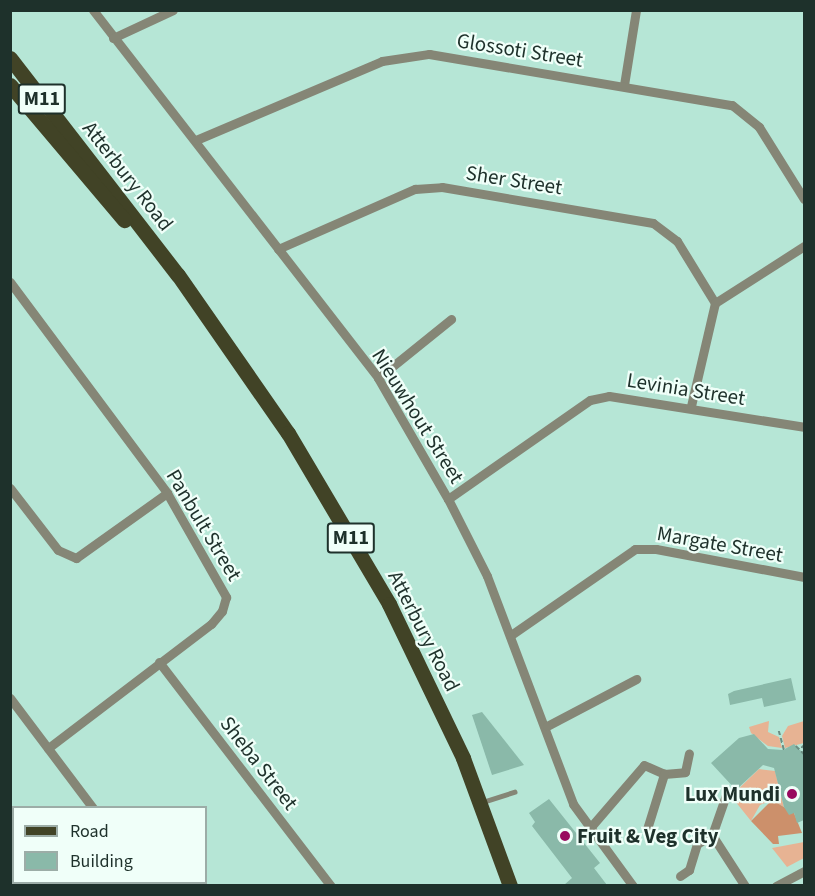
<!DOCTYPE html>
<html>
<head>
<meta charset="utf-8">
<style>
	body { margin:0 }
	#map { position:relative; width:815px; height:896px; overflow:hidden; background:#b6e6d6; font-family:"Source Sans 3",sans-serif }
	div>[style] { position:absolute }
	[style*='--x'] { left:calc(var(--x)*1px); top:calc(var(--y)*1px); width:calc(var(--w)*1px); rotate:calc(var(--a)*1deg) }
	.green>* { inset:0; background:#e7b393 }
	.forest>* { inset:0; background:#cc906b }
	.building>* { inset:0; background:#8ab9a9 }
	.path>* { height:1.5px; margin-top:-0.75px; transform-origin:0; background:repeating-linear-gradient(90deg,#6b8d82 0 4.5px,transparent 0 7.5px) }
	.service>* { height:4.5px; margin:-2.25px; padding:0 2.25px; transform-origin:2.25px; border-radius:2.25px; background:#858676 }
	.minor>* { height:9px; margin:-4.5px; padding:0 4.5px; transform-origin:4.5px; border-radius:4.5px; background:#858676 }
	.primary>* { height:15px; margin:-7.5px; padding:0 7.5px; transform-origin:7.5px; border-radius:7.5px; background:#414326 }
	.dots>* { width:16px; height:16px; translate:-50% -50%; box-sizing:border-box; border:3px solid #f0fff9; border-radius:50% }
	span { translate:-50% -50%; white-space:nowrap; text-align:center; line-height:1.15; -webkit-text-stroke:4.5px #f0fff9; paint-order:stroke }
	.shield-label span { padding:2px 4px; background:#f0fff9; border:2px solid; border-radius:4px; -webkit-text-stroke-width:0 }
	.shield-label { font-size:20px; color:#1e312b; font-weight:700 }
	.street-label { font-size:21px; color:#1e312b }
	.poi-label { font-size:21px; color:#1e312b; font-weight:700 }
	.right { translate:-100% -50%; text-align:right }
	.left { translate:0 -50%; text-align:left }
	.frame { position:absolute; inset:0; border:12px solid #1e312b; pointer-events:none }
	.legend { position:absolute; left:12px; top:806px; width:195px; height:78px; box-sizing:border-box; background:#f0fff9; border:2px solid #9cada7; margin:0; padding:8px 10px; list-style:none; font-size:18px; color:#1e312b }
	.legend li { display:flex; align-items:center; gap:12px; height:30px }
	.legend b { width:30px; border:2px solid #9cada7 }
</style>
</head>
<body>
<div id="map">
	<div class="green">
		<i style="clip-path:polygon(769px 721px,768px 732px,779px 737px,782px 748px,768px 746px,751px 733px,749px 727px)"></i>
		<i style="clip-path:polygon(804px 721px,804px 743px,785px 748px,782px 736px,788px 726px)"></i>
		<i style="clip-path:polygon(759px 769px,775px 771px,784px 807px,772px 800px,760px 805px,751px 821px,731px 796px)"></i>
		<i style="clip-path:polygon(804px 842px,804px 858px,787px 867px,772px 848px)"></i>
	</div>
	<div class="forest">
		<i style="clip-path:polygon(772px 800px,794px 813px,802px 833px,778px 836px,779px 844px,773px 844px,751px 821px)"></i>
	</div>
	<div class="building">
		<i style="clip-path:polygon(791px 678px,796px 700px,764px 707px,762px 698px,730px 705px,728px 694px,734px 691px)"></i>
		<i style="clip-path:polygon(482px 712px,524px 765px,492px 775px,472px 715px)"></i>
		<i style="clip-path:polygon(754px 734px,768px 749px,783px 750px,794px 744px,804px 754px,804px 820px,797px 823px,794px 813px,789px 815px,784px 807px,774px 768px,763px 765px,736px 790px,711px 763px,739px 738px)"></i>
		<i style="clip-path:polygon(549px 799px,600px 863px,594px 868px,607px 885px,564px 885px,572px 878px,532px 826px,535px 822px,529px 813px)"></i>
	</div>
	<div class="path">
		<i style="--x:779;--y:731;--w:20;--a:75"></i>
		<i style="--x:796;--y:746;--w:11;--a:45"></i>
		<i style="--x:801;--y:748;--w:4;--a:-45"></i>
		<i style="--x:804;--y:837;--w:12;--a:-90"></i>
	</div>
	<div class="service">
		<i style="--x:483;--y:802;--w:33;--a:-18"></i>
	</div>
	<div class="minor">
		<i style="--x:93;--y:10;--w:465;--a:52.2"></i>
		<i style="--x:378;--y:378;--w:140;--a:60"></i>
		<i style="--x:448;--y:499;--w:86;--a:63.1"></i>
		<i style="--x:487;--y:576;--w:244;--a:69.3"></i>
		<i style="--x:573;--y:804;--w:102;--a:53.8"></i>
		<i style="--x:113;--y:38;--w:66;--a:-25"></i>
		<i style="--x:624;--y:85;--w:76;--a:-80.9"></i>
		<i style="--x:196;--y:140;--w:202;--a:-23"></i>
		<i style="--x:382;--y:61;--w:48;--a:-8.5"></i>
		<i style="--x:429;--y:54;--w:307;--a:9.6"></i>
		<i style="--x:732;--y:105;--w:35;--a:39"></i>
		<i style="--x:759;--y:127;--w:85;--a:58"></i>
		<i style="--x:278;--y:249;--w:150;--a:-23.7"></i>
		<i style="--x:415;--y:189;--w:27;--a:-4"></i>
		<i style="--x:442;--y:187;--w:214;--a:9.7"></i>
		<i style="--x:653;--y:223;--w:30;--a:37"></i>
		<i style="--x:677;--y:241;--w:73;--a:58.5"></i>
		<i style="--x:10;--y:282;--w:263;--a:53.3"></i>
		<i style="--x:167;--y:493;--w:120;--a:60.4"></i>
		<i style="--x:226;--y:597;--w:15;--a:106"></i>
		<i style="--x:222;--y:611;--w:17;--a:130"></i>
		<i style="--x:211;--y:624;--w:205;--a:142.7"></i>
		<i style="--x:378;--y:378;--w:94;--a:-38.9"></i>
		<i style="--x:691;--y:406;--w:106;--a:-76.9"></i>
		<i style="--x:715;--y:303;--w:106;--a:-32.6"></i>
		<i style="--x:10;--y:488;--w:78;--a:52.3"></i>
		<i style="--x:58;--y:550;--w:20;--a:24"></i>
		<i style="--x:76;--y:558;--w:112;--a:-35.5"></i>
		<i style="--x:448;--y:499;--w:173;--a:-34.9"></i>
		<i style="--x:590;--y:400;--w:19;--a:-12"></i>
		<i style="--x:609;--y:396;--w:197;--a:9"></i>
		<i style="--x:511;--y:635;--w:151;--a:-34.7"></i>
		<i style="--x:635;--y:549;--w:21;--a:0"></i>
		<i style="--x:656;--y:549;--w:151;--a:10.7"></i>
		<i style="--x:159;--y:662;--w:282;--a:52.5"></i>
		<i style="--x:10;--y:698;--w:138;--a:53"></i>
		<i style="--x:547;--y:726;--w:101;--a:-27.8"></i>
		<i style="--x:726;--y:795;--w:42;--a:109.3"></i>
		<i style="--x:712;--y:835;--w:61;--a:57.1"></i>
		<i style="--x:589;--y:829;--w:84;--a:-49.3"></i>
		<i style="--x:644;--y:765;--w:22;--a:24"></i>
		<i style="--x:664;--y:774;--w:21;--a:-5"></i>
		<i style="--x:685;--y:772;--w:19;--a:-78"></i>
		<i style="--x:647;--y:829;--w:58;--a:-72.8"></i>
		<i style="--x:680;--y:876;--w:11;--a:-34"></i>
		<i style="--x:689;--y:870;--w:27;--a:-73"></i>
		<i style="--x:697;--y:844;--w:17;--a:-31"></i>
		<i style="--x:150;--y:882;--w:5;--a:53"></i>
		<i style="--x:23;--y:886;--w:6;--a:-45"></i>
		<i style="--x:776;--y:886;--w:32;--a:-28"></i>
	</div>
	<div class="primary">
		<i style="--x:10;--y:58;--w:274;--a:52.3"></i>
		<i style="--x:178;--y:275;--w:193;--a:55.2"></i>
		<i style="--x:288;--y:433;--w:199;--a:59.4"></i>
		<i style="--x:389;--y:604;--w:171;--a:64.3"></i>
		<i style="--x:463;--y:758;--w:136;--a:69.8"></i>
		<i style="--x:10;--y:85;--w:177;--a:49.8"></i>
	</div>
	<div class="dots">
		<i style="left:792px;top:794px;background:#980b5f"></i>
		<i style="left:565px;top:836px;background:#980b5f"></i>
	</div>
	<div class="shield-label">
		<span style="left:42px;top:99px">M11</span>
		<span style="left:351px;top:538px">M11</span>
	</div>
	<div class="street-label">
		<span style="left:520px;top:50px;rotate:9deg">Glossoti Street</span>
		<span style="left:128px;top:176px;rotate:52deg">Atterbury Road</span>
		<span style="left:514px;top:180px;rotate:9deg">Sher Street</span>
		<span style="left:686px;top:389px;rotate:9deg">Levinia Street</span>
		<span style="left:418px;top:416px;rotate:58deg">Nieuwhout Street</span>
		<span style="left:204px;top:525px;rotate:59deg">Panbult Street</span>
		<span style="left:720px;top:544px;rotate:10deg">Margate Street</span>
		<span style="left:424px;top:631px;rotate:63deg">Atterbury Road</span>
		<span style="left:259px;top:763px;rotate:52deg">Sheba Street</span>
	</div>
	<div class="poi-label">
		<span class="right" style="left:780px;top:794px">Lux Mundi</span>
		<span class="left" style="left:577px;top:836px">Fruit &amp; Veg City</span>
	</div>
	<div class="frame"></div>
	<ul class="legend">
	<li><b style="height:8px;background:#414326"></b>Road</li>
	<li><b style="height:16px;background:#8ab9a9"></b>Building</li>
	</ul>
</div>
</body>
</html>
